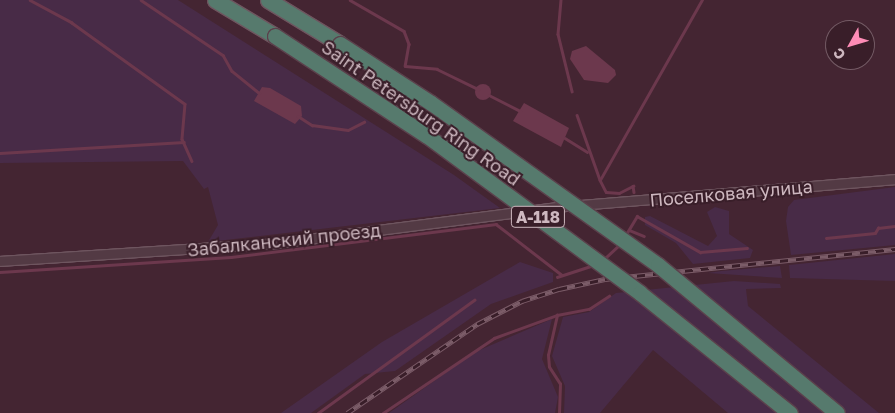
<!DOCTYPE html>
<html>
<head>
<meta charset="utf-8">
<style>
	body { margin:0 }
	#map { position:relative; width:895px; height:413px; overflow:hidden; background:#442532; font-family:"Golos Text",sans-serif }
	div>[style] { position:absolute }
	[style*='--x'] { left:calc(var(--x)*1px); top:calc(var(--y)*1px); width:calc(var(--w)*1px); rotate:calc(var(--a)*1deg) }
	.green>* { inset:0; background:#482b47 }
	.water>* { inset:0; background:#6c384d }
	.round { border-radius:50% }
	.stream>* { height:2.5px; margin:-1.25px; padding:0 1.25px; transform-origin:1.25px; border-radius:1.25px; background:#6c384d }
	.roads { filter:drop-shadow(1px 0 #6e555f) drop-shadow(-1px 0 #6e555f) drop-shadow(0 1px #6e555f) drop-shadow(0 -1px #6e555f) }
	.minor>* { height:9px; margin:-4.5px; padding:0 4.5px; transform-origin:4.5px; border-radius:4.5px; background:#533a44 }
	.motorway>* { height:15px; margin:-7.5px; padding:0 7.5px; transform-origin:7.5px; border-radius:7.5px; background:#567a6d }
	.rail>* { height:4.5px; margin-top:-2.25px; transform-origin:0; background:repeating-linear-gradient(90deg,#391e29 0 8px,#7b5c68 0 16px); box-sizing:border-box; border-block:1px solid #7b5c68 }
	.bridges { filter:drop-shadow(1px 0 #5b414c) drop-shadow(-1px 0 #5b414c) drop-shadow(0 1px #5b414c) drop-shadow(0 -1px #5b414c) }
	.motorway-bridge>* { height:15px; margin:-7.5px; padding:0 7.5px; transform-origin:7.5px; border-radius:7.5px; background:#567a6d }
	span { translate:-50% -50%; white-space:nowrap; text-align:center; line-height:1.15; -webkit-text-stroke:4px #391e29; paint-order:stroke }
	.shield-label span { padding:1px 4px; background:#391e29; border:1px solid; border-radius:4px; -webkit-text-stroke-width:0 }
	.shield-label { font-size:16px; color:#cdb7bf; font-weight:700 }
	.street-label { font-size:18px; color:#cdb7bf }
	.north { position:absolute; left:825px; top:20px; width:50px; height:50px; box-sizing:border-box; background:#391e29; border:1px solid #745b65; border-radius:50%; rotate:231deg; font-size:14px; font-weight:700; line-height:20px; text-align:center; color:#cdb7bf }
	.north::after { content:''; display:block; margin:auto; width:18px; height:22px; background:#fe8cb6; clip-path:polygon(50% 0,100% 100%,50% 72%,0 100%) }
</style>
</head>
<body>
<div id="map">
	<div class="green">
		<i style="clip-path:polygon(0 0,178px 0,454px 175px,500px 208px,208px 242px,218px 225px,208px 187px,204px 189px,183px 161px,0 163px)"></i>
		<i style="clip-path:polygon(895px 187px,895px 245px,791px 255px,786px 221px,788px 207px,794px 200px)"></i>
		<i style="clip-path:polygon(715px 207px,729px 211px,729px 234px,753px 250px,750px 258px,693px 264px,676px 243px,645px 225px,645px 217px,650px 216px,708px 246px,717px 236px,707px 212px)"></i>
		<i style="clip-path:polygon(895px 254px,895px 281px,790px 278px,789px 265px)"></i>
		<i style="clip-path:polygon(520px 262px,553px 273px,553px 282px,491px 304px,395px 371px,365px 374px,311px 413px,281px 413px,382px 342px)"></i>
		<i style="clip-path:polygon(780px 266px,782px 278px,708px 273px,721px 271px)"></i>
		<i style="clip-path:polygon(734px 281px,780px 284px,781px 288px,746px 289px,748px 306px,879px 413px,728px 413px,653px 350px,600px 413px,564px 413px,565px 386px,552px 356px,563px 317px,589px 312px,616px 293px)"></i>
		<i style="clip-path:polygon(552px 319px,542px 359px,558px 397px,555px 413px,389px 413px,475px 352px)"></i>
	</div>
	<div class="water">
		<i style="clip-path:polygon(586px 46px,615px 70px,616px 75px,608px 83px,584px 80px,570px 59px,572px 51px)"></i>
		<i class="round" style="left:475px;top:84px;width:16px;height:16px"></i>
		<i style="clip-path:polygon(262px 87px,270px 88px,301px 106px,302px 116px,295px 124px,254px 101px)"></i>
		<i style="clip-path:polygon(524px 103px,569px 128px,561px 147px,513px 121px)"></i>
	</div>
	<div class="stream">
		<i style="--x:30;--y:0;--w:47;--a:28.2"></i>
		<i style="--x:71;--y:22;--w:140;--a:35.7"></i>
		<i style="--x:185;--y:104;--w:35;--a:95"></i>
		<i style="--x:182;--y:139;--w:24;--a:66"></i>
		<i style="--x:141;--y:0;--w:99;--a:33.9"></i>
		<i style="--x:223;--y:55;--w:18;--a:61"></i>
		<i style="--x:232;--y:71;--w:35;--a:39"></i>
		<i style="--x:350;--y:0;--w:62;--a:29.9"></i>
		<i style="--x:404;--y:31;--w:14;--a:69"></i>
		<i style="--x:409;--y:44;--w:22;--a:100"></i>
		<i style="--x:405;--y:66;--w:32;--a:5"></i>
		<i style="--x:437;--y:69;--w:46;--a:26"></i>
		<i style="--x:561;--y:0;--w:34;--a:95"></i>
		<i style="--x:558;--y:34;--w:59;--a:76.2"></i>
		<i style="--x:489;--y:95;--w:35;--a:27"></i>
		<i style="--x:577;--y:115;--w:69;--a:70.5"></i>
		<i style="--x:600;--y:180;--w:207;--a:-60.5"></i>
		<i style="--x:298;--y:116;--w:17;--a:33"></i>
		<i style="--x:312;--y:125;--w:36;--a:8"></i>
		<i style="--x:348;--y:130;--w:18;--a:-27"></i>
		<i style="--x:565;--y:138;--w:26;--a:32"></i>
		<i style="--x:0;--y:153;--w:184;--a:-3.4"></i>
		<i style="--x:600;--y:180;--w:13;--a:63"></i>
		<i style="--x:606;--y:192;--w:13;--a:4"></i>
		<i style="--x:619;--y:193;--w:16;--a:-27"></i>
		<i style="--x:633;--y:186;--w:6;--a:81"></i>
		<i style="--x:629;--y:230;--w:16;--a:22"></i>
		<i style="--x:625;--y:236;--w:23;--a:-59"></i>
		<i style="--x:637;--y:216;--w:73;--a:29.7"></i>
		<i style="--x:700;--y:252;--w:47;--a:-4.9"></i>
		<i style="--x:826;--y:238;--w:49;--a:-5.8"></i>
		<i style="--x:875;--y:233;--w:6;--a:-59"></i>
		<i style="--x:878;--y:228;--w:17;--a:-7"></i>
		<i style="--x:603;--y:260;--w:22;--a:-43"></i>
		<i style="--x:0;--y:272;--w:231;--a:-3.7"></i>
		<i style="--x:231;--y:257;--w:267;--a:-7.1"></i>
		<i style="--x:496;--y:224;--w:83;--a:37.7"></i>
		<i style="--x:557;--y:277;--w:39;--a:-18"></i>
		<i style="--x:318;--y:413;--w:193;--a:-35.9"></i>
		<i style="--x:383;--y:413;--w:134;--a:-34"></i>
		<i style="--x:494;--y:338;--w:67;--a:-20.1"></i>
		<i style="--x:559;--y:413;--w:29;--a:-88"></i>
		<i style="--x:560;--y:384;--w:20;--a:-123"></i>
		<i style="--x:549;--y:367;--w:12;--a:-95"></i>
		<i style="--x:548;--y:355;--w:41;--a:-77.3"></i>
		<i style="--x:557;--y:315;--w:33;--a:-11"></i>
		<i style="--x:589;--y:309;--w:24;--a:-33"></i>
	</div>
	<div class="roads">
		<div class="minor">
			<i style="--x:0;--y:261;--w:278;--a:-3.7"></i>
			<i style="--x:277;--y:243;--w:292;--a:-7.3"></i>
			<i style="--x:567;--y:206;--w:329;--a:-4.7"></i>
		</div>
		<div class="motorway">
			<i style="--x:215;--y:0;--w:70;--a:31"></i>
			<i style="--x:268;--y:0;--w:84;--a:31.4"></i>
		</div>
	</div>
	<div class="rail">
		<i style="--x:347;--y:413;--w:158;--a:-34.4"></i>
		<i style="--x:477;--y:324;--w:51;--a:-27.1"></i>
		<i style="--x:522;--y:301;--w:39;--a:-18"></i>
		<i style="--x:559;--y:289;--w:47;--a:-12.3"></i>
		<i style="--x:605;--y:279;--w:292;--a:-5.9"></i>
	</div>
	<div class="bridges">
		<div class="motorway-bridge">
			<i style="--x:275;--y:36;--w:181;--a:33.3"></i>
			<i style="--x:426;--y:135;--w:266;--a:36.4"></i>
			<i style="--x:640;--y:293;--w:192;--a:38.7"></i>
			<i style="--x:340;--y:44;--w:108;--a:33"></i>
			<i style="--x:431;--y:103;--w:279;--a:35.5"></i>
			<i style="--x:658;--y:265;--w:232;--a:39.6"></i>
		</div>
	</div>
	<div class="shield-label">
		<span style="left:538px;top:217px">А-118</span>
	</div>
	<div class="street-label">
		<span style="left:421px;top:113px;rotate:35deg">Saint Petersburg Ring Road</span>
		<span style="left:731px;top:193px;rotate:-5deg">Поселковая улица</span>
		<span style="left:284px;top:240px;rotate:-6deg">Забалканский проезд</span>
	</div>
	<div class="north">С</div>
</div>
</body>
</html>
